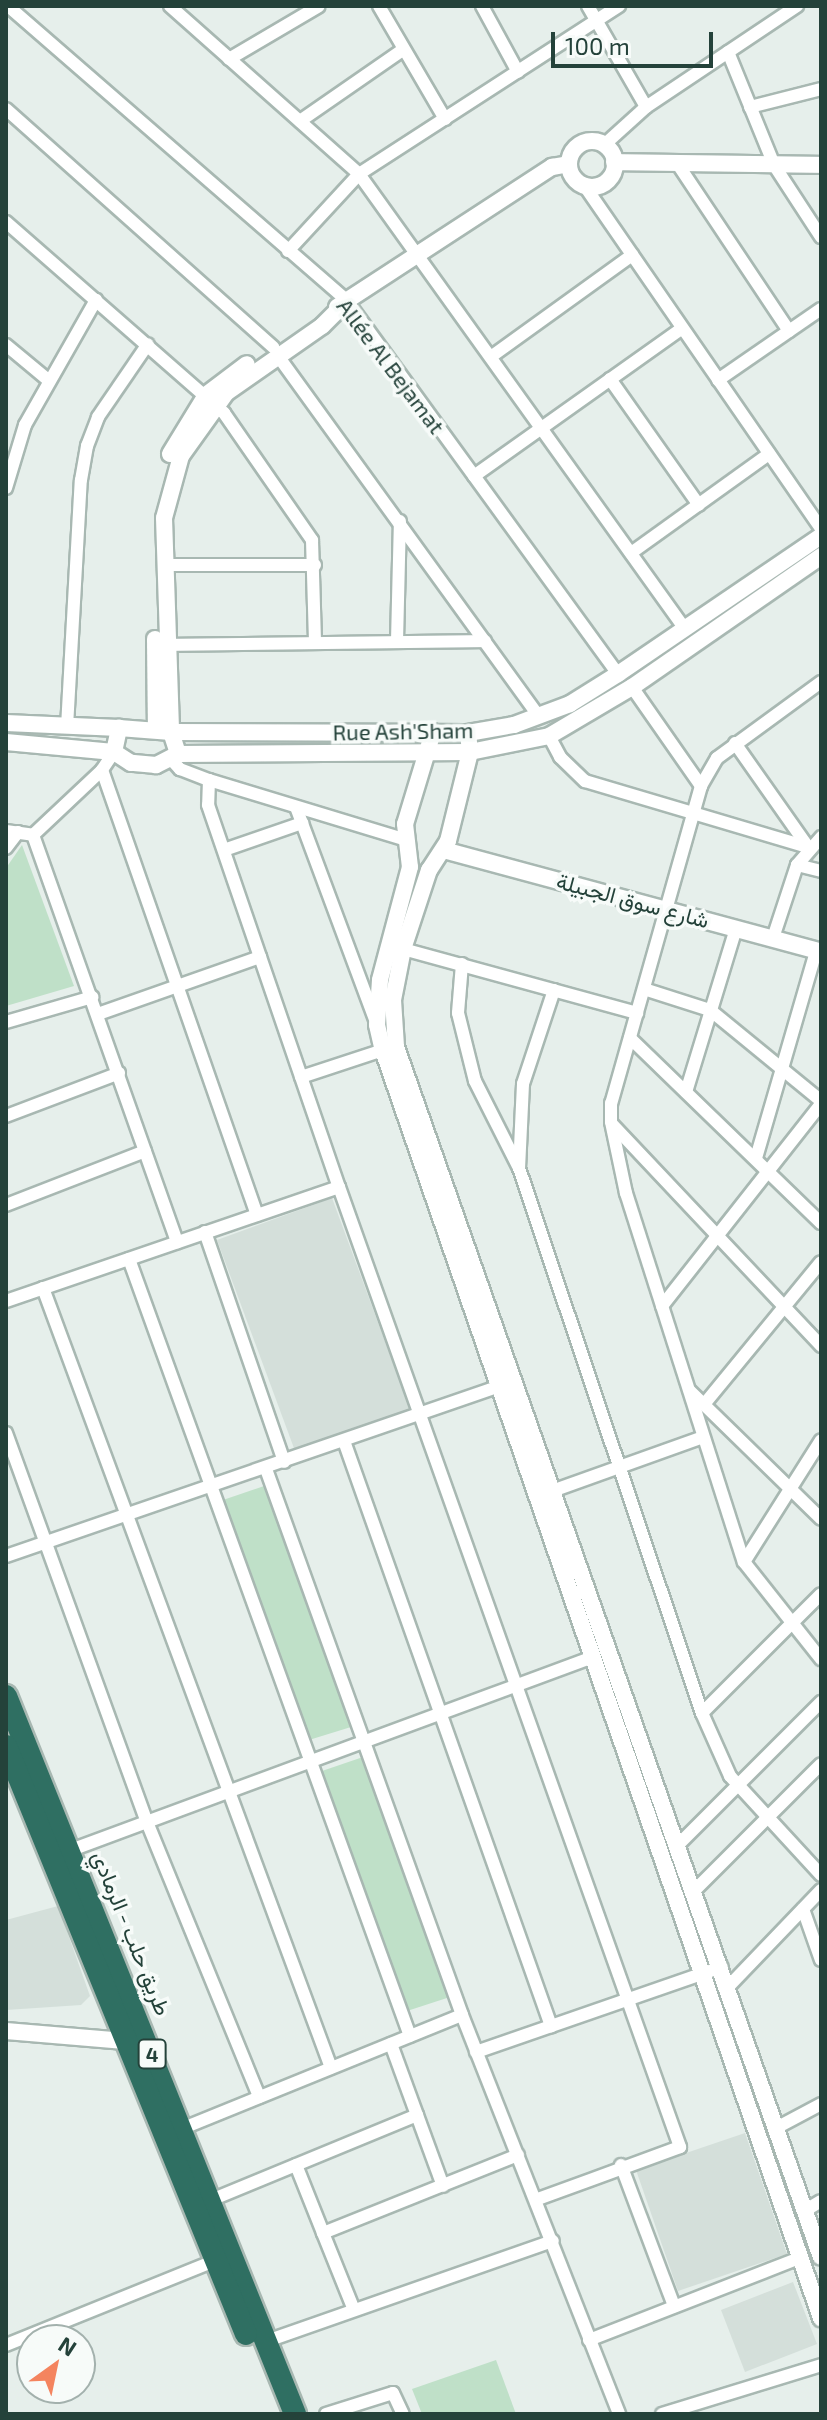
<!DOCTYPE html>
<html>
<head>
<meta charset="utf-8">
<style>
	body { margin:0 }
	#map { position:relative; width:827px; height:2420px; overflow:hidden; background:#e6efeb; font-family:"Exo 2",Vazirmatn,sans-serif }
	div>[style] { position:absolute }
	[style*='--x'] { left:calc(var(--x)*1px); top:calc(var(--y)*1px); width:calc(var(--w)*1px); rotate:calc(var(--a)*1deg) }
	.built>* { inset:0; background:#d4dfda }
	.green>* { inset:0; background:#bfe0c8 }
	.roads { filter:drop-shadow(2px 0 #a8b8b2) drop-shadow(-2px 0 #a8b8b2) drop-shadow(0 2px #a8b8b2) drop-shadow(0 -2px #a8b8b2) }
	.street>* { height:12px; margin:-6px; padding:0 6px; transform-origin:6px; border-radius:6px; background:#fff }
	.secondary>* { height:16px; margin:-8px; padding:0 8px; transform-origin:8px; border-radius:8px; background:#fff }
	.secondary>.ring { margin:-8px; padding:0; box-sizing:content-box; background:none; border:16px solid #fff; border-radius:50% }
	.highway>* { height:22px; margin:-11px; padding:0 11px; transform-origin:11px; border-radius:11px; background:#2f6f62 }
	span { translate:-50% -50%; white-space:nowrap; text-align:center; line-height:1.15; -webkit-text-stroke:7px #f7fbf9; paint-order:stroke }
	.shield-label span { padding:2px 6px; background:#f7fbf9; border:2px solid; border-radius:6px; -webkit-text-stroke-width:0 }
	.shield-label { font-size:20px; color:#24423a; font-weight:700 }
	.street-label { font-size:22px; color:#24423a }
	.frame { position:absolute; inset:0; border:8px solid #24423a; pointer-events:none }
	.north { position:absolute; left:16px; top:2324px; width:80px; height:80px; box-sizing:border-box; background:#f7fbf9; border:2px solid #a3b1ad; border-radius:50%; rotate:33deg; font-size:22px; font-weight:700; line-height:32px; text-align:center; color:#24423a }
	.north::after { content:''; display:block; margin:auto; width:28px; height:36px; background:#f4845f; clip-path:polygon(50% 0,100% 100%,50% 72%,0 100%) }
	.scale { position:absolute; left:551px; top:32px; width:162px; height:36px; box-sizing:border-box; border:4px solid #24423a; border-top:0; padding-left:10px; font-size:24px; line-height:28px; white-space:nowrap; color:#24423a; -webkit-text-stroke:6px #f7fbf9; paint-order:stroke }
</style>
</head>
<body>
<div id="map">
	<div class="built">
		<i style="clip-path:polygon(332px 1198px,410px 1409px,295px 1451px,217px 1240px)"></i>
		<i style="clip-path:polygon(58px 1906px,90px 1996px,81px 2005px,6px 2010px,6px 1920px)"></i>
		<i style="clip-path:polygon(745px 2133px,787px 2254px,678px 2291px,636px 2170px)"></i>
		<i style="clip-path:polygon(793px 2282px,817px 2344px,745px 2372px,721px 2310px)"></i>
	</div>
	<div class="green">
		<i style="clip-path:polygon(22px 845px,74px 986px,6px 1006px,6px 868px)"></i>
		<i style="clip-path:polygon(267px 1485px,351px 1727px,309px 1740px,223px 1500px)"></i>
		<i style="clip-path:polygon(366px 1756px,450px 1997px,407px 2011px,322px 1771px)"></i>
		<i style="clip-path:polygon(496px 2360px,516px 2414px,422px 2414px,412px 2389px)"></i>
	</div>
	<div class="roads">
		<div class="street">
			<i style="--x:8;--y:6;--w:449;--a:41"></i>
			<i style="--x:347;--y:301;--w:461;--a:54"></i>
			<i style="--x:170;--y:6;--w:253;--a:41.6"></i>
			<i style="--x:359;--y:174;--w:560;--a:54.38"></i>
			<i style="--x:379;--y:6;--w:131;--a:59.7"></i>
			<i style="--x:482;--y:6;--w:75;--a:61.4"></i>
			<i style="--x:588;--y:6;--w:116;--a:60.1"></i>
			<i style="--x:728;--y:52;--w:122;--a:67.8"></i>
			<i style="--x:774;--y:165;--w:86;--a:56.9"></i>
			<i style="--x:229;--y:59;--w:104;--a:-30.5"></i>
			<i style="--x:750;--y:107;--w:73;--a:-14.2"></i>
			<i style="--x:6;--y:109;--w:358;--a:41.7"></i>
			<i style="--x:300;--y:121;--w:126;--a:-34.7"></i>
			<i style="--x:604;--y:145;--w:57;--a:-42.1"></i>
			<i style="--x:646;--y:107;--w:182;--a:-33.8"></i>
			<i style="--x:677;--y:163;--w:202;--a:56.3"></i>
			<i style="--x:584;--y:185;--w:418;--a:55.4"></i>
			<i style="--x:6;--y:222;--w:290;--a:41.2"></i>
			<i style="--x:224;--y:413;--w:155;--a:55.3"></i>
			<i style="--x:312;--y:540;--w:101;--a:88.3"></i>
			<i style="--x:288;--y:251;--w:105;--a:-47.3"></i>
			<i style="--x:359;--y:174;--w:310;--a:-32.9"></i>
			<i style="--x:6;--y:345;--w:53;--a:39.7"></i>
			<i style="--x:278;--y:356;--w:445;--a:54.1"></i>
			<i style="--x:492;--y:356;--w:173;--a:-35.8"></i>
			<i style="--x:610;--y:379;--w:154;--a:54.8"></i>
			<i style="--x:718;--y:380;--w:125;--a:-34.6"></i>
			<i style="--x:474;--y:476;--w:255;--a:-35.4"></i>
			<i style="--x:6;--y:488;--w:66;--a:-73.2"></i>
			<i style="--x:25;--y:425;--w:144;--a:-60.4"></i>
			<i style="--x:631;--y:553;--w:170;--a:-35.7"></i>
			<i style="--x:165;--y:565;--w:150;--a:0"></i>
			<i style="--x:397;--y:641;--w:120;--a:-88.6"></i>
			<i style="--x:166;--y:645;--w:319;--a:-0.7"></i>
			<i style="--x:821;--y:682;--w:129;--a:143.8"></i>
			<i style="--x:717;--y:758;--w:32;--a:120"></i>
			<i style="--x:701;--y:786;--w:330;--a:105.8"></i>
			<i style="--x:611;--y:1103;--w:19;--a:90"></i>
			<i style="--x:611;--y:1122;--w:73;--a:78.1"></i>
			<i style="--x:626;--y:1193;--w:387;--a:72.3"></i>
			<i style="--x:744;--y:1562;--w:124;--a:51.6"></i>
			<i style="--x:632;--y:687;--w:121;--a:55.1"></i>
			<i style="--x:67;--y:727;--w:247;--a:-86.8"></i>
			<i style="--x:81;--y:480;--w:35;--a:-80"></i>
			<i style="--x:87;--y:446;--w:31;--a:-69"></i>
			<i style="--x:98;--y:417;--w:88;--a:-55.6"></i>
			<i style="--x:549;--y:736;--w:24;--a:62"></i>
			<i style="--x:560;--y:757;--w:35;--a:44"></i>
			<i style="--x:585;--y:781;--w:233;--a:16.5"></i>
			<i style="--x:808;--y:847;--w:127;--a:-125.1"></i>
			<i style="--x:114;--y:752;--w:22;--a:124"></i>
			<i style="--x:102;--y:770;--w:471;--a:70.8"></i>
			<i style="--x:170;--y:758;--w:15;--a:48"></i>
			<i style="--x:180;--y:769;--w:31;--a:21"></i>
			<i style="--x:209;--y:780;--w:203;--a:16.9"></i>
			<i style="--x:102;--y:770;--w:95;--a:136.7"></i>
			<i style="--x:33;--y:835;--w:432;--a:70.5"></i>
			<i style="--x:209;--y:780;--w:25;--a:92"></i>
			<i style="--x:208;--y:805;--w:404;--a:71.1"></i>
			<i style="--x:339;--y:1187;--w:1019;--a:70.44"></i>
			<i style="--x:680;--y:2147;--w:151;--a:159.9"></i>
			<i style="--x:296;--y:807;--w:233;--a:69.6"></i>
			<i style="--x:6;--y:831;--w:27;--a:8"></i>
			<i style="--x:6;--y:848;--w:20;--a:-53"></i>
			<i style="--x:224;--y:850;--w:83;--a:-19.1"></i>
			<i style="--x:797;--y:865;--w:25;--a:14"></i>
			<i style="--x:773;--y:938;--w:77;--a:-71.8"></i>
			<i style="--x:797;--y:865;--w:37;--a:-49"></i>
			<i style="--x:403;--y:949;--w:243;--a:15.3"></i>
			<i style="--x:462;--y:964;--w:49;--a:94.7"></i>
			<i style="--x:458;--y:1013;--w:70;--a:76"></i>
			<i style="--x:475;--y:1081;--w:95;--a:63.2"></i>
			<i style="--x:644;--y:989;--w:69;--a:17.7"></i>
			<i style="--x:710;--y:1010;--w:144;--a:39.3"></i>
			<i style="--x:554;--y:990;--w:99;--a:108.3"></i>
			<i style="--x:523;--y:1084;--w:84;--a:92.7"></i>
			<i style="--x:519;--y:1168;--w:575;--a:71.44"></i>
			<i style="--x:702;--y:1713;--w:69;--a:66"></i>
			<i style="--x:730;--y:1776;--w:134;--a:47.4"></i>
			<i style="--x:98;--y:1014;--w:172;--a:-19.4"></i>
			<i style="--x:6;--y:1022;--w:90;--a:-16.2"></i>
			<i style="--x:630;--y:1038;--w:266;--a:44.1"></i>
			<i style="--x:301;--y:1077;--w:86;--a:-18.2"></i>
			<i style="--x:686;--y:1092;--w:171;--a:-73"></i>
			<i style="--x:6;--y:1116;--w:121;--a:-20.8"></i>
			<i style="--x:612;--y:1124;--w:305;--a:46.7"></i>
			<i style="--x:756;--y:1158;--w:216;--a:-73.8"></i>
			<i style="--x:6;--y:1205;--w:149;--a:-21.2"></i>
			<i style="--x:205;--y:1232;--w:243;--a:71"></i>
			<i style="--x:129;--y:1259;--w:826;--a:70.12"></i>
			<i style="--x:43;--y:1288;--w:831;--a:69.73"></i>
			<i style="--x:6;--y:1301;--w:352;--a:-18.9"></i>
			<i style="--x:662;--y:1306;--w:257;--a:-51.8"></i>
			<i style="--x:690;--y:1391;--w:183;--a:44.3"></i>
			<i style="--x:706;--y:1402;--w:181;--a:-50.6"></i>
			<i style="--x:6;--y:1433;--w:414;--a:70.1"></i>
			<i style="--x:147;--y:1822;--w:297;--a:67.8"></i>
			<i style="--x:344;--y:1441;--w:621;--a:70.51"></i>
			<i style="--x:266;--y:1469;--w:580;--a:70.25"></i>
			<i style="--x:462;--y:2015;--w:429;--a:68.5"></i>
			<i style="--x:555;--y:1490;--w:154;--a:-19.7"></i>
			<i style="--x:6;--y:1556;--w:522;--a:-18.99"></i>
			<i style="--x:744;--y:1562;--w:144;--a:-57.7"></i>
			<i style="--x:702;--y:1713;--w:168;--a:-45"></i>
			<i style="--x:679;--y:1844;--w:201;--a:-45"></i>
			<i style="--x:71;--y:1850;--w:557;--a:-20.29"></i>
			<i style="--x:695;--y:1890;--w:178;--a:-45"></i>
			<i style="--x:803;--y:1909;--w:54;--a:70.6"></i>
			<i style="--x:729;--y:1986;--w:133;--a:-46.2"></i>
			<i style="--x:391;--y:2044;--w:151;--a:69.9"></i>
			<i style="--x:476;--y:2052;--w:260;--a:-19.1"></i>
			<i style="--x:778;--y:2127;--w:49;--a:-28.1"></i>
			<i style="--x:181;--y:2129;--w:303;--a:-22.1"></i>
			<i style="--x:296;--y:2165;--w:73;--a:68.3"></i>
			<i style="--x:621;--y:2165;--w:151;--a:69.4"></i>
			<i style="--x:211;--y:2200;--w:223;--a:-22.4"></i>
			<i style="--x:806;--y:2210;--w:17;--a:-31"></i>
			<i style="--x:354;--y:2310;--w:83;--a:-111.9"></i>
			<i style="--x:323;--y:2233;--w:210;--a:-21.8"></i>
			<i style="--x:589;--y:2340;--w:223;--a:-21.3"></i>
			<i style="--x:264;--y:2342;--w:306;--a:-19.3"></i>
			<i style="--x:6;--y:2345;--w:224;--a:-22"></i>
			<i style="--x:326;--y:2414;--w:70;--a:-17.4"></i>
			<i style="--x:393;--y:2393;--w:23;--a:65"></i>
			<i style="--x:662;--y:2414;--w:166;--a:-17.1"></i>
		</div>
		<div class="secondary">
			<i class="ring" style="left:569px;top:141px;width:30px;height:30px"></i>
			<i style="--x:614;--y:162;--w:207;--a:0.8"></i>
			<i style="--x:347;--y:301;--w:35;--a:135"></i>
			<i style="--x:322;--y:326;--w:117;--a:145.1"></i>
			<i style="--x:226;--y:393;--w:77;--a:125.5"></i>
			<i style="--x:181;--y:456;--w:64;--a:105.3"></i>
			<i style="--x:164;--y:518;--w:214;--a:88.1"></i>
			<i style="--x:171;--y:732;--w:23;--a:72"></i>
			<i style="--x:178;--y:754;--w:25;--a:153"></i>
			<i style="--x:156;--y:765;--w:25;--a:-175"></i>
			<i style="--x:131;--y:763;--w:20;--a:-147"></i>
			<i style="--x:114;--y:752;--w:25;--a:-78"></i>
			<i style="--x:119;--y:728;--w:52;--a:4.4"></i>
			<i style="--x:171;--y:732;--w:297;--a:0.2"></i>
			<i style="--x:468;--y:733;--w:47;--a:-9.9"></i>
			<i style="--x:514;--y:725;--w:60;--a:-20.6"></i>
			<i style="--x:570;--y:704;--w:57;--a:-32"></i>
			<i style="--x:618;--y:674;--w:245;--a:-34.2"></i>
			<i style="--x:337;--y:307;--w:257;--a:-33.1"></i>
			<i style="--x:552;--y:167;--w:17;--a:-10"></i>
			<i style="--x:170;--y:454;--w:69;--a:-58.6"></i>
			<i style="--x:206;--y:395;--w:51;--a:-37.1"></i>
			<i style="--x:155;--y:639;--w:90;--a:89.4"></i>
			<i style="--x:6;--y:723;--w:113;--a:2.5"></i>
			<i style="--x:433;--y:732;--w:96;--a:106.9"></i>
			<i style="--x:405;--y:824;--w:43;--a:83.4"></i>
			<i style="--x:410;--y:867;--w:117;--a:104.9"></i>
			<i style="--x:380;--y:980;--w:45;--a:93.8"></i>
			<i style="--x:377;--y:1025;--w:26;--a:77"></i>
			<i style="--x:383;--y:1050;--w:1342;--a:70.94"></i>
			<i style="--x:468;--y:733;--w:19;--a:84"></i>
			<i style="--x:470;--y:752;--w:92;--a:103.9"></i>
			<i style="--x:448;--y:841;--w:35;--a:123"></i>
			<i style="--x:429;--y:870;--w:83;--a:108.2"></i>
			<i style="--x:403;--y:949;--w:52;--a:101.1"></i>
			<i style="--x:393;--y:1000;--w:47;--a:86.3"></i>
			<i style="--x:396;--y:1047;--w:1282;--a:70.65"></i>
			<i style="--x:6;--y:742;--w:108;--a:5.3"></i>
			<i style="--x:178;--y:754;--w:292;--a:-0.4"></i>
			<i style="--x:470;--y:752;--w:81;--a:-11.4"></i>
			<i style="--x:549;--y:736;--w:96;--a:-30.6"></i>
			<i style="--x:632;--y:687;--w:230;--a:-34.7"></i>
			<i style="--x:444;--y:850;--w:391;--a:15.1"></i>
			<i style="--x:6;--y:2031;--w:119;--a:4.8"></i>
		</div>
		<div class="highway">
			<i style="--x:6;--y:1696;--w:774;--a:68.07"></i>
			<i style="--x:6;--y:1746;--w:635;--a:67.8"></i>
		</div>
	</div>
	<div class="shield-label">
		<span style="left:152px;top:2054px">4</span>
	</div>
	<div class="street-label">
		<span style="left:391px;top:366px;rotate:53deg">Allée Al Bejamat</span>
		<span style="left:403px;top:731px;rotate:-1deg">Rue Ash'Sham</span>
		<span style="left:633px;top:900px;rotate:15deg">شارع سوق الجبيلة</span>
		<span style="left:132px;top:1933px;rotate:68deg">طريق حلب - الرمادي</span>
	</div>
	<div class="frame"></div>
	<div class="north">N</div>
	<div class="scale">100 m</div>
</div>
</body>
</html>
